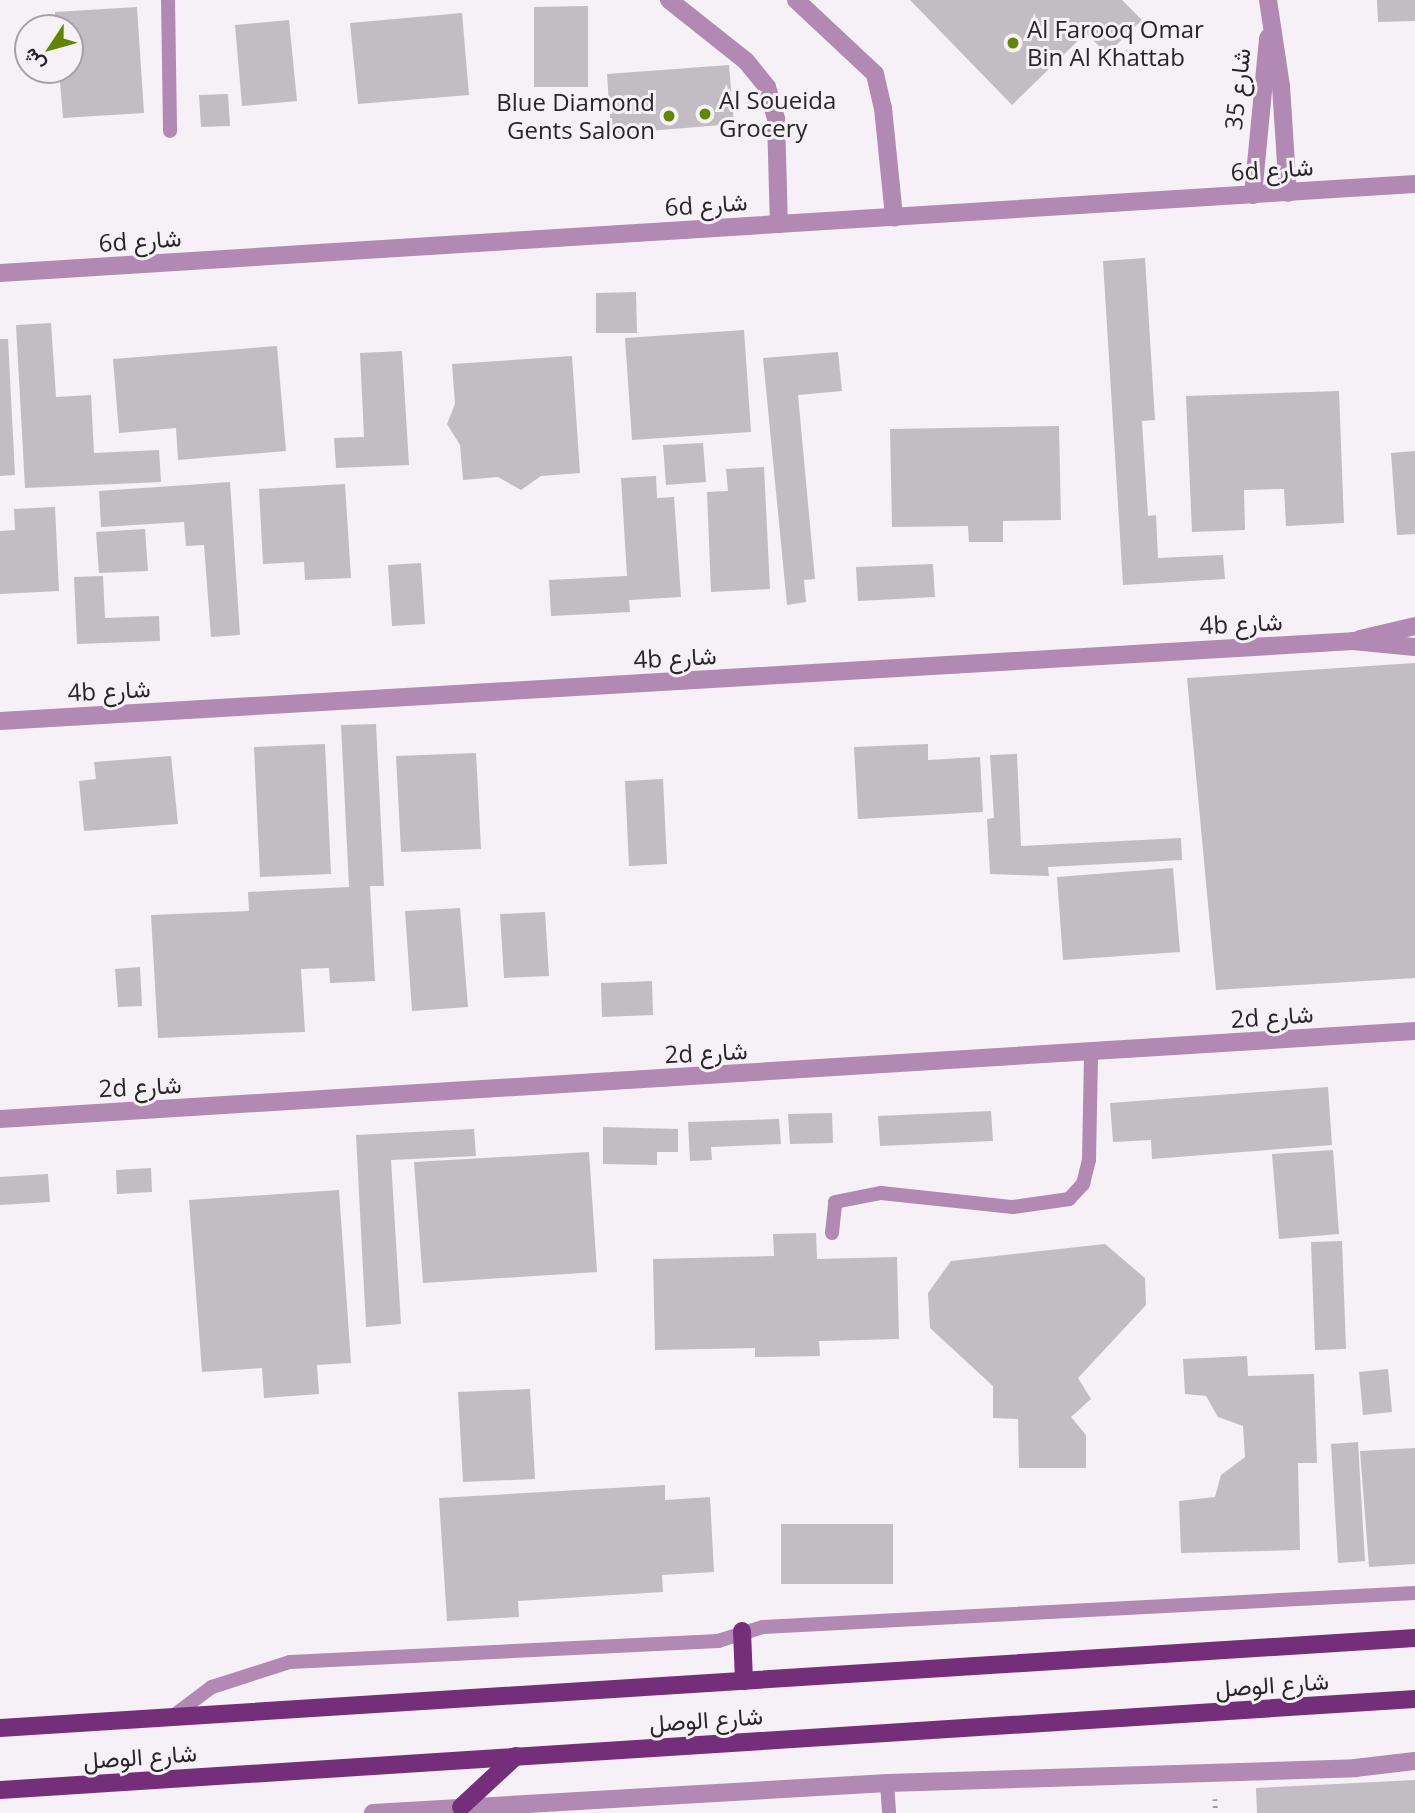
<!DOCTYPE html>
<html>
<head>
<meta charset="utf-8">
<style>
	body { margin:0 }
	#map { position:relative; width:1415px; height:1813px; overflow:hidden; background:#f6f1f6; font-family:"Open Sans",Vazirmatn,sans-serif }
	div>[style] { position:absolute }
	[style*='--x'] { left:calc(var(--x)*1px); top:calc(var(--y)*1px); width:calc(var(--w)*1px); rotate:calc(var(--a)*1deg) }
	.building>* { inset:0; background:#c2bdc2 }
	.path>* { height:4.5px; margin-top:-2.25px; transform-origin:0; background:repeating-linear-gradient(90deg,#a09ca0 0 2px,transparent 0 7px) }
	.service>* { height:14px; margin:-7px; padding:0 7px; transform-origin:7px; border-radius:7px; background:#b189b3 }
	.minor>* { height:18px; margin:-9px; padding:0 9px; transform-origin:9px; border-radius:9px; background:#b189b3 }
	.primary>* { height:18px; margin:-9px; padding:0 9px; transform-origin:9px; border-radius:9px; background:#742e7a }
	.dots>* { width:19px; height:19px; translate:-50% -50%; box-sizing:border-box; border:4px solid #f6f1f6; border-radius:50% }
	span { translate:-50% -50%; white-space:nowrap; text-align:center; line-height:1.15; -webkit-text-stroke:6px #f6f1f6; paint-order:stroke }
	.poi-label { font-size:24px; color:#282628 }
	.left { translate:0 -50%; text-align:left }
	.right { translate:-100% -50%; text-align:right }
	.street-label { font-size:24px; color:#282628 }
	.north { position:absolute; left:14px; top:14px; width:70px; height:70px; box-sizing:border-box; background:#f6f1f6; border:2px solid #a4a0a4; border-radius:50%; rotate:234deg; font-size:19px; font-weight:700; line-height:28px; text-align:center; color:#282628 }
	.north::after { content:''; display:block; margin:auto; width:24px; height:32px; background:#648501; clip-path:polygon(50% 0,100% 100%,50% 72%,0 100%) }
</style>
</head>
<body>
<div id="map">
	<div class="building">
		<i style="clip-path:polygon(910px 0,1122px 0,1142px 20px,1107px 54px,1086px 33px,1012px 105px)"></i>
		<i style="clip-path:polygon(1377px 0,1415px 0,1415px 21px,1378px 22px)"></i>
		<i style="clip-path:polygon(588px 6px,588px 87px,534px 87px,534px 7px)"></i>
		<i style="clip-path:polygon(137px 7px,144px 113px,63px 118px,59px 70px,70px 70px,70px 28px,56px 28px,55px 12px)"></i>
		<i style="clip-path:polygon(462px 13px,469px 95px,358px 104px,350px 23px)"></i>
		<i style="clip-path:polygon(289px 20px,297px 101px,242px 106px,235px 25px)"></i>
		<i style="clip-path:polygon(729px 65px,734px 124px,611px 134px,607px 74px)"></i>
		<i style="clip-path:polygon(228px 94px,230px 126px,201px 127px,199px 95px)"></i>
		<i style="clip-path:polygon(1145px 258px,1155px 420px,1142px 421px,1148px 516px,1156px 515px,1158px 558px,1223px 555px,1225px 579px,1123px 585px,1103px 261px)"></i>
		<i style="clip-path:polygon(636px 292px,637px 333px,596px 333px,596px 293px)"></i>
		<i style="clip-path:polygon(51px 323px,56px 397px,91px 395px,94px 453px,159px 450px,161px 482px,25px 488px,16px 325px)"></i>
		<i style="clip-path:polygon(744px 330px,751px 432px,632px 440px,625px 338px)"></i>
		<i style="clip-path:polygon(0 339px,8px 339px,15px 475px,0 476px)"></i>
		<i style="clip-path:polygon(277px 346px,286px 451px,178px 460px,176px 428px,119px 433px,113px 359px)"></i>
		<i style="clip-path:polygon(402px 351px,409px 465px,336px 468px,334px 438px,364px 437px,360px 353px)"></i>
		<i style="clip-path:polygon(838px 352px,842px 391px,798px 395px,815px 579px,804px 580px,806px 602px,787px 605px,763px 358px)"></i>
		<i style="clip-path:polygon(572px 356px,580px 473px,541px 476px,521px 490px,498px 477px,463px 480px,460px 445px,447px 424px,455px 404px,452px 364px)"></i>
		<i style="clip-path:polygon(1339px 391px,1344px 523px,1286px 526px,1284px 489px,1244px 490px,1245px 530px,1192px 532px,1186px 396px)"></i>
		<i style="clip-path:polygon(1059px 426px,1061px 520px,1003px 521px,1003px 542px,969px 542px,968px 526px,892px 527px,890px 429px)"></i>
		<i style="clip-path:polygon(703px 443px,706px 482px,666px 485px,663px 445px)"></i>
		<i style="clip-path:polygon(1415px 451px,1415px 534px,1397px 535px,1391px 453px)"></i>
		<i style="clip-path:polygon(764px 467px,770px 589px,711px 592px,707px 492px,728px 491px,726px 469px)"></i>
		<i style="clip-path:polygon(656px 476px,657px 498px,674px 497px,681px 597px,629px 600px,630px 612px,551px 616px,549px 580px,627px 576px,621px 478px)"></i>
		<i style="clip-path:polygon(230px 482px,240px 635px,211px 637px,204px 545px,186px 546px,184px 522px,101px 527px,99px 491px)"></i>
		<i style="clip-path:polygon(345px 484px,351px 578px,305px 580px,304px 562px,263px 564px,259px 489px)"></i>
		<i style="clip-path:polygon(55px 507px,59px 591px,0 594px,0 531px,15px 530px,14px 509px)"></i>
		<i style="clip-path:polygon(145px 529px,148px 571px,99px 573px,96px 532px)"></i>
		<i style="clip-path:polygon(421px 563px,425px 624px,392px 626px,388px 565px)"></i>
		<i style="clip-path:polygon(933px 564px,935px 597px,858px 601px,856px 567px)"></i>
		<i style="clip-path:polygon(103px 576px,105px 618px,159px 616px,160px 641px,77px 644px,74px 577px)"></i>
		<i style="clip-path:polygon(1415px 663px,1415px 978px,1216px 990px,1187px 678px)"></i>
		<i style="clip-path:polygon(376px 724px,384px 886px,370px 886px,375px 981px,330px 983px,329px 968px,301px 969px,305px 1032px,158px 1038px,151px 915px,249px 911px,248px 892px,349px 887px,341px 725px)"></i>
		<i style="clip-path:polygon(325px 744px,331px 874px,260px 877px,254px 747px)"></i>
		<i style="clip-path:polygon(928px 744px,928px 760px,980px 757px,983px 812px,858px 819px,854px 747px)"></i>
		<i style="clip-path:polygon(476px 753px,481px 849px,401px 852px,396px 756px)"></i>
		<i style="clip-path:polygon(1017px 754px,1021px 846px,1181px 838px,1182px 860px,1048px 867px,1049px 876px,990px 874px,987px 819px,994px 818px,990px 755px)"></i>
		<i style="clip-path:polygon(171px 756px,178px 824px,84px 831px,79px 781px,96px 779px,94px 762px)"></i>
		<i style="clip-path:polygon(663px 779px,667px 864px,629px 866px,625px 781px)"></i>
		<i style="clip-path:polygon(1173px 868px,1180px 952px,1063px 960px,1057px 877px)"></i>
		<i style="clip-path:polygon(460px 908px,468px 1007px,412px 1011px,405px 911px)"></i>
		<i style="clip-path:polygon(545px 912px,549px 976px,504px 978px,500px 914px)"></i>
		<i style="clip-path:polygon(140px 967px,142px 1006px,118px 1007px,115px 969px)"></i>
		<i style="clip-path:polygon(652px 981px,653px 1015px,602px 1017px,601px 983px)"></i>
		<i style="clip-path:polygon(1328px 1087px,1332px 1145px,1152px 1159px,1151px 1140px,1113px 1142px,1110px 1103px)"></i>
		<i style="clip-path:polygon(991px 1111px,993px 1141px,880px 1146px,878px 1116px)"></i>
		<i style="clip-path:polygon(832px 1113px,833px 1143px,790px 1144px,788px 1114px)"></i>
		<i style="clip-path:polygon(779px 1119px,781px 1144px,711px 1147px,712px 1160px,690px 1161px,688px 1122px)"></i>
		<i style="clip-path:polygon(603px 1127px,678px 1129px,678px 1152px,657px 1152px,657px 1165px,603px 1164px)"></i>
		<i style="clip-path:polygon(474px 1129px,476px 1156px,391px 1160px,401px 1324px,366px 1327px,356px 1135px)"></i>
		<i style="clip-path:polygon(1333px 1150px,1339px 1234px,1279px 1239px,1272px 1154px)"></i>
		<i style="clip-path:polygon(589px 1152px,597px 1272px,423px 1283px,414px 1162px)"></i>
		<i style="clip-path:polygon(151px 1168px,152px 1192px,117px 1194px,116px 1170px)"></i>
		<i style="clip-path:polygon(48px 1174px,50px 1202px,0 1205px,0 1177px)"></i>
		<i style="clip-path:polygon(339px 1190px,351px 1363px,317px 1365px,319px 1394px,264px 1398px,262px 1368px,202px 1372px,189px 1200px)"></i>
		<i style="clip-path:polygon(816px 1233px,817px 1259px,897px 1257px,899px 1339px,819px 1341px,820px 1356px,755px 1357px,755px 1348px,655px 1350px,653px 1259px,774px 1256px,773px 1234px)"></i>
		<i style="clip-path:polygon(1342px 1241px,1346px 1349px,1315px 1350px,1311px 1242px)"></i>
		<i style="clip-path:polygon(1105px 1244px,1145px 1278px,1146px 1305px,1078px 1378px,1091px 1399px,1071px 1417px,1086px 1435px,1086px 1468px,1019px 1468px,1018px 1419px,993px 1418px,993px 1386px,930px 1328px,928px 1293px,951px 1261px)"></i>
		<i style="clip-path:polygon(1247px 1356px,1248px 1376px,1314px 1374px,1317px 1463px,1298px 1463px,1300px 1550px,1181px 1553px,1179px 1501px,1215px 1497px,1221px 1475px,1245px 1457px,1243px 1426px,1218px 1417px,1206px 1396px,1185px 1394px,1183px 1359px)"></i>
		<i style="clip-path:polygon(1388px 1369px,1392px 1412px,1363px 1415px,1359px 1372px)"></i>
		<i style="clip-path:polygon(530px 1389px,535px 1479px,463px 1482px,458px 1392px)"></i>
		<i style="clip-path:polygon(1358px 1442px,1365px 1561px,1338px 1563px,1331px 1444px)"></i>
		<i style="clip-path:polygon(1415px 1448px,1415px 1564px,1369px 1567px,1360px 1451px)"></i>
		<i style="clip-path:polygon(665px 1485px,665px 1500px,710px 1497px,714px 1572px,662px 1575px,663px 1592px,518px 1601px,519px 1617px,447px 1621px,439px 1498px)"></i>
		<i style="clip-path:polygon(781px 1524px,893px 1524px,893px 1584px,781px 1584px)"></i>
		<i style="clip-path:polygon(1415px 1780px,1415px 1813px,1257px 1813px,1256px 1788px)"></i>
	</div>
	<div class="path">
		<i style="--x:1215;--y:1799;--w:14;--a:86"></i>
	</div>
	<div class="service">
		<i style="--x:168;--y:0;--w:131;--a:89.1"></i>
		<i style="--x:832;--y:1233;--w:31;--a:-84"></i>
		<i style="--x:835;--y:1202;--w:47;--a:-11.1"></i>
		<i style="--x:881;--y:1193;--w:133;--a:6.1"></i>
		<i style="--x:1013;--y:1207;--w:57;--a:-8.1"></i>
		<i style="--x:1069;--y:1199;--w:21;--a:-47"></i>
		<i style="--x:1083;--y:1184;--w:25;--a:-76"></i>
		<i style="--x:1089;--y:1160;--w:107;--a:-88.9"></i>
		<i style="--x:169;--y:1719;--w:54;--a:-36.7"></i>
		<i style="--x:212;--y:1687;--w:82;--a:-17.8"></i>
		<i style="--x:290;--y:1662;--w:429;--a:-2.8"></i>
		<i style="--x:718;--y:1641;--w:47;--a:-17.3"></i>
		<i style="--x:763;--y:1627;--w:653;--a:-2.99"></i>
		<i style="--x:887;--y:1783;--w:30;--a:86"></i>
	</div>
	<div class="minor">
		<i style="--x:669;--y:0;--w:98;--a:38.4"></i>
		<i style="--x:746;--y:61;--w:33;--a:51"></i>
		<i style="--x:767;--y:87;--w:33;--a:74"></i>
		<i style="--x:776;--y:119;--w:105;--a:88.4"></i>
		<i style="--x:796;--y:0;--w:108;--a:43.1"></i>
		<i style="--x:875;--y:74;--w:35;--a:77"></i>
		<i style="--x:883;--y:108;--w:110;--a:84.2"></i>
		<i style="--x:1268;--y:0;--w:87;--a:81.4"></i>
		<i style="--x:1281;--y:86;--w:107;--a:86.3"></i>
		<i style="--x:1253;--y:195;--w:158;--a:-84.5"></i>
		<i style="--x:0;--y:273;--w:1418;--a:-3.6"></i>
		<i style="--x:1360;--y:639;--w:57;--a:-13.3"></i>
		<i style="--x:0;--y:721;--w:1355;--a:-3.38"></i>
		<i style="--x:1353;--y:641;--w:62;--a:5.5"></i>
		<i style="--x:0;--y:1119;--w:1418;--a:-3.56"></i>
		<i style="--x:373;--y:1813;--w:515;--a:-3.34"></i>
		<i style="--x:887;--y:1783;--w:468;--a:-1.8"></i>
		<i style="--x:1355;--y:1768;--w:60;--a:-6.7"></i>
	</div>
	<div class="primary">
		<i style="--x:742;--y:1631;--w:50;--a:87.7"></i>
		<i style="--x:0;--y:1728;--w:1418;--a:-3.64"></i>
		<i style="--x:0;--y:1790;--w:1418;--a:-3.68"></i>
		<i style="--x:461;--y:1807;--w:75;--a:-42.8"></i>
	</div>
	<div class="dots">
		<i style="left:1013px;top:43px;background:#648501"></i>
		<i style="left:705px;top:114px;background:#648501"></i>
		<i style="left:669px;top:116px;background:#648501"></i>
	</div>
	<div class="poi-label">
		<span class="left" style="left:1027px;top:43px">Al Farooq Omar<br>Bin Al Khattab</span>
		<span class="left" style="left:719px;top:114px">Al Soueida<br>Grocery</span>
		<span class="right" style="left:655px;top:116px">Blue Diamond<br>Gents Saloon</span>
	</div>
	<div class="street-label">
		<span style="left:1237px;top:89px;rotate:-84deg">شارع 35</span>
		<span style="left:1272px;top:169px;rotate:-4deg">6d شارع</span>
		<span style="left:706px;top:204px;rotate:-4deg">6d شارع</span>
		<span style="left:140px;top:240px;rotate:-4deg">6d شارع</span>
		<span style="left:1241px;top:623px;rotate:-3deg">4b شارع</span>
		<span style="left:675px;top:657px;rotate:-3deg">4b شارع</span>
		<span style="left:109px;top:690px;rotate:-3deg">4b شارع</span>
		<span style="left:1272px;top:1016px;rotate:-4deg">2d شارع</span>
		<span style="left:706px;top:1052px;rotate:-3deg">2d شارع</span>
		<span style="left:140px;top:1086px;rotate:-3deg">2d شارع</span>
		<span style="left:1272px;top:1684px;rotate:-4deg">شارع الوصل</span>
		<span style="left:706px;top:1719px;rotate:-4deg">شارع الوصل</span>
		<span style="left:140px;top:1756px;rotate:-4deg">شارع الوصل</span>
	</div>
	<div class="north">ش</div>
</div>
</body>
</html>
